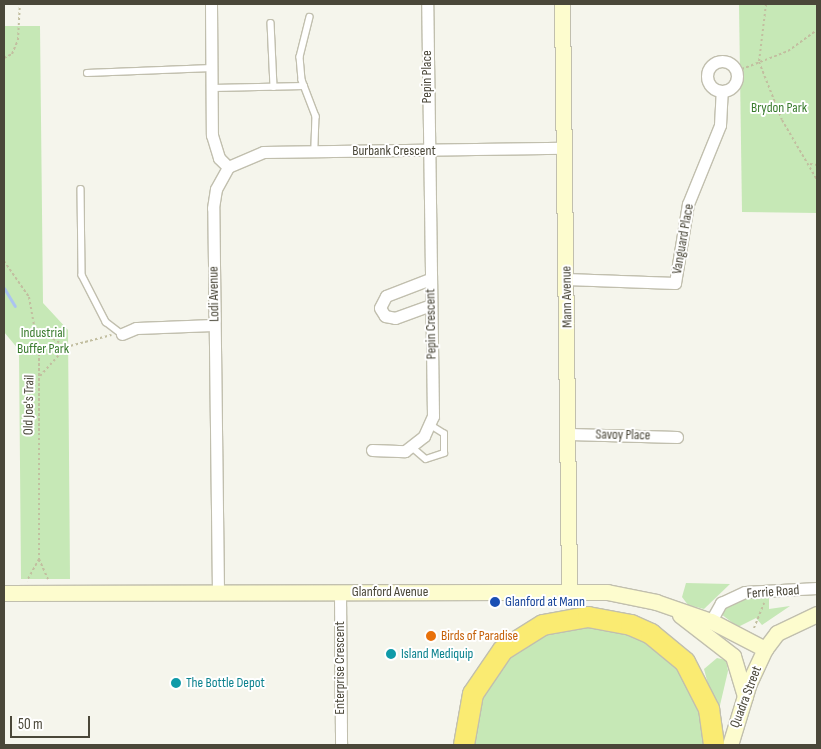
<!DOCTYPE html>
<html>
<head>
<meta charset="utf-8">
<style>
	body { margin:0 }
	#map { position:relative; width:821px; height:749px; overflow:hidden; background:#f5f5ec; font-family:"Sofia Sans Condensed",sans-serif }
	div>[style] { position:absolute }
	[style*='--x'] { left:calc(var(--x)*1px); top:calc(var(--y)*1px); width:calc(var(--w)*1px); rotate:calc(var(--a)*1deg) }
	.green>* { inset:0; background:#c6e8b6 }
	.stream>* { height:3px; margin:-1.5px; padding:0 1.5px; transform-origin:1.5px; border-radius:1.5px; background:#abc4ef }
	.path>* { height:2px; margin-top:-1px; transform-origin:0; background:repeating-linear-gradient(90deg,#c2bea0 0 2.5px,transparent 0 5px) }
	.roads { filter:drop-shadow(1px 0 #c1bfae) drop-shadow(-1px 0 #c1bfae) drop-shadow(0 1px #c1bfae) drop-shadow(0 -1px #c1bfae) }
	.service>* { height:5.5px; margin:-2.75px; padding:0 2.75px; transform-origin:2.75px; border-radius:2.75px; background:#fff }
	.minor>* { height:11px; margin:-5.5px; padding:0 5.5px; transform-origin:5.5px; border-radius:5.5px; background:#fff }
	.minor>.ring { margin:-5.5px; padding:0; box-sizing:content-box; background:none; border:11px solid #fff; border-radius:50% }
	.secondary>* { height:15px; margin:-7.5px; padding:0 7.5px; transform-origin:7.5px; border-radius:7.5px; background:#fdfcce }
	.motorway>* { height:20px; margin:-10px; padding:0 10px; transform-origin:10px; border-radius:10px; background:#faeb72 }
	.dots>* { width:14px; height:14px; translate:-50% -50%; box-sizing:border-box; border:2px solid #fff; border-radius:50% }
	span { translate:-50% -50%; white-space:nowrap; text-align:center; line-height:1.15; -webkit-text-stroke:4px #fff; paint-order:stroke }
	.street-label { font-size:14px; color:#4a4739 }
	.park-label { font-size:14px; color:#397b2d }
	.transit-label { font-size:14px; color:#164399 }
	.left { translate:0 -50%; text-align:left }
	.food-label { font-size:14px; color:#c56008 }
	.culture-label { font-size:14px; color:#0d838f }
	.frame { position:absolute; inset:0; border:5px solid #4a4739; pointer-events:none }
	.scale { position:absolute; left:10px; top:716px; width:80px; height:22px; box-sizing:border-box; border:2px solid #4a4739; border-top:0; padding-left:6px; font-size:15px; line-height:18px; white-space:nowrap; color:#4a4739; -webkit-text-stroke:4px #fff; paint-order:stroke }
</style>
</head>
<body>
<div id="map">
	<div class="green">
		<i style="clip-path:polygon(739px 4px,817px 4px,817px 213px,742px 212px)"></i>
		<i style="clip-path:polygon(4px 26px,40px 26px,43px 303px,68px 330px,70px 579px,21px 579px,19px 350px,4px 332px)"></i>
		<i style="clip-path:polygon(686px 583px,730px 584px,704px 609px,688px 605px,682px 597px)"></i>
		<i style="clip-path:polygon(740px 596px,769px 597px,769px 609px,790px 606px,762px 625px,756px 618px,738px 627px,721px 614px,722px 607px)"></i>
		<i style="clip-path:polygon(574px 624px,631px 631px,673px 660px,699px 702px,706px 745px,471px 745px,487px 680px,507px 654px,539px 633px)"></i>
		<i style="clip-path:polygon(717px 658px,726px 660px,728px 671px,717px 718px,704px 669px)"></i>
	</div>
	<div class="stream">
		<i style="--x:4;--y:288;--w:21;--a:59"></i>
	</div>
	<div class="path">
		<i style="--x:766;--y:4;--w:58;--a:96.9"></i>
		<i style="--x:759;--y:62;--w:62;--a:68.4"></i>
		<i style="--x:782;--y:120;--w:69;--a:59.7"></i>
		<i style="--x:4;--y:58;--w:9;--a:-27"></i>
		<i style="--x:12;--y:54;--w:15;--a:-67"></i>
		<i style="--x:18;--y:40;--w:36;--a:-87"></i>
		<i style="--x:737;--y:71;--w:55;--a:-21.4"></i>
		<i style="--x:788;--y:51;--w:36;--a:-36"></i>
		<i style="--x:810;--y:164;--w:7;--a:8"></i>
		<i style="--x:4;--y:261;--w:44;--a:55.2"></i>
		<i style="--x:29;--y:297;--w:57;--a:79.9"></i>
		<i style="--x:39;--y:353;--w:206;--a:90"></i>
		<i style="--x:39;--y:559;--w:25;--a:119"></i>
		<i style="--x:36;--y:328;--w:36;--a:32"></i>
		<i style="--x:66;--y:347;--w:47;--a:-14.9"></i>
		<i style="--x:40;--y:376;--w:39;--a:-48"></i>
		<i style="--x:39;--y:559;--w:22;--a:66"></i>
		<i style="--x:754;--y:628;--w:27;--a:-68"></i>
	</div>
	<div class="roads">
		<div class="service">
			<i style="--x:310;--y:17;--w:41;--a:104"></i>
			<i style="--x:300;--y:57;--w:23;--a:85"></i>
			<i style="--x:302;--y:80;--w:39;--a:69"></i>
			<i style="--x:316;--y:116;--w:35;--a:92"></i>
			<i style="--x:271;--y:23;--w:64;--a:87.3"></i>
			<i style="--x:87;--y:73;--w:125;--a:-2.3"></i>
			<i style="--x:213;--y:88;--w:91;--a:-1.3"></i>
			<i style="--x:81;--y:189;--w:86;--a:89.3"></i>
			<i style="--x:82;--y:275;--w:53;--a:62.9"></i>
			<i style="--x:106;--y:322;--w:20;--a:37"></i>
			<i style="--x:412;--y:447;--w:18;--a:41"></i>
			<i style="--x:426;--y:459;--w:19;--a:-18"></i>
			<i style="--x:444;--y:453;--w:19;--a:-90"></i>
			<i style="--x:444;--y:434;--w:15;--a:-148"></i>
		</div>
		<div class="minor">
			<i style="--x:211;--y:4;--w:131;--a:89.6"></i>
			<i style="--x:212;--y:135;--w:24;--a:73"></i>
			<i style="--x:219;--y:158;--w:13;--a:45"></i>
			<i class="ring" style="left:707px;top:61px;width:19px;height:19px"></i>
			<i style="--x:430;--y:279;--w:47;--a:158.9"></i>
			<i style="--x:386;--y:296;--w:13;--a:117"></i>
			<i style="--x:380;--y:308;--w:9;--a:58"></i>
			<i style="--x:385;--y:316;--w:10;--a:11"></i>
			<i style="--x:395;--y:318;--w:37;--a:-20"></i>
			<i style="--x:566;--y:279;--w:109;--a:2.1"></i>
			<i style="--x:675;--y:283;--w:80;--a:-80.7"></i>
			<i style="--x:688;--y:204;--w:85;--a:-67.9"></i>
			<i style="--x:720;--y:125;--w:34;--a:-87"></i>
			<i style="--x:122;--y:334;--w:15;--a:-23"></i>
			<i style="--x:136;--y:328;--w:78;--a:-2.2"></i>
			<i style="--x:569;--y:434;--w:108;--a:1.6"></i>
			<i style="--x:372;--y:450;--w:33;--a:2"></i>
			<i style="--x:405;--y:451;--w:24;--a:-38"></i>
			<i style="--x:424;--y:436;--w:22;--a:-66"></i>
			<i style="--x:433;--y:416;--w:412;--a:-90.8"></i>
			<i style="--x:218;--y:592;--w:384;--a:-90.7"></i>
			<i style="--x:213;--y:208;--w:19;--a:-81"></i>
			<i style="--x:216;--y:189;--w:25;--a:-61"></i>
			<i style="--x:228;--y:167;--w:38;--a:-23"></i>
			<i style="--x:263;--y:152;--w:301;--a:-0.8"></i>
			<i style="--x:340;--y:592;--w:153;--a:89.6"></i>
			<i style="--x:711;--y:621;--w:21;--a:-61"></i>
			<i style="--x:721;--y:603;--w:26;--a:-25"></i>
			<i style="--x:745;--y:592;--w:72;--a:-3.2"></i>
		</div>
		<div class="secondary">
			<i style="--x:562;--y:4;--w:585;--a:89.31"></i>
			<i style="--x:4;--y:593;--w:603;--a:-0.1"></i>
			<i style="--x:607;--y:592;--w:50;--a:11.5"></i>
			<i style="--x:656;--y:602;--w:58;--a:19.1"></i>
			<i style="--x:711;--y:621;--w:61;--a:27.4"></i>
			<i style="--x:680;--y:615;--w:67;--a:37.7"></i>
			<i style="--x:733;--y:656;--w:42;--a:73.3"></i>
			<i style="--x:730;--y:745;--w:65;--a:-73"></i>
			<i style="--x:749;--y:683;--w:38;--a:-65"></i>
			<i style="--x:765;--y:649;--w:20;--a:-53"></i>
			<i style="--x:777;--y:633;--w:44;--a:-25.4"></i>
		</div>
		<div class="motorway">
			<i style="--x:464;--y:745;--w:52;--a:-80"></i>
			<i style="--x:473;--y:694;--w:53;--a:-55.7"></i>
			<i style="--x:503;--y:650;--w:47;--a:-32"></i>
			<i style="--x:543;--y:625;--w:46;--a:-10.1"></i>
			<i style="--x:588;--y:617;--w:44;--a:10.5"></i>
			<i style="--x:631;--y:625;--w:22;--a:24"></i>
			<i style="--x:651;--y:634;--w:44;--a:39.5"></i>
			<i style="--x:685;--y:662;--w:53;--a:62.9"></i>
			<i style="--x:709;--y:709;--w:36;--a:82"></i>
		</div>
	</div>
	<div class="dots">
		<i style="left:495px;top:602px;background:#1a4fb4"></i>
		<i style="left:431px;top:636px;background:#e8710a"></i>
		<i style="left:391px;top:654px;background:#0f9aa8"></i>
		<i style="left:176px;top:683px;background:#0f9aa8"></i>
	</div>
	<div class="street-label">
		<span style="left:427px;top:77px;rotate:-90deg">Pepin Place</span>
		<span style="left:394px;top:151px">Burbank Crescent</span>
		<span style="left:683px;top:239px;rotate:-80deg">Vanguard Place</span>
		<span style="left:214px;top:294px;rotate:-91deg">Lodi Avenue</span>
		<span style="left:567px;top:297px;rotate:-91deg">Mann Avenue</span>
		<span style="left:431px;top:324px;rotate:-91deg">Pepin Crescent</span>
		<span style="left:29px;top:405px;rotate:-89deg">Old Joe's Trail</span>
		<span style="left:623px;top:435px;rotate:1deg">Savoy Place</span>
		<span style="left:390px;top:592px">Glanford Avenue</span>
		<span style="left:773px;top:592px;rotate:-4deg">Ferrie Road</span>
		<span style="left:340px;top:668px;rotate:-90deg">Enterprise Crescent</span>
		<span style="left:746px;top:697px;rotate:-69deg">Quadra Street</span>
	</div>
	<div class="park-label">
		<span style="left:779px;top:108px">Brydon Park</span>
		<span style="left:43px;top:341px">Industrial<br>Buffer Park</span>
	</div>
	<div class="transit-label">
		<span class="left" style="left:505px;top:602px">Glanford at Mann</span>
	</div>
	<div class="food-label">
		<span class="left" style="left:441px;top:636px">Birds of Paradise</span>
	</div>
	<div class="culture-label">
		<span class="left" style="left:401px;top:654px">Island Mediquip</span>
		<span class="left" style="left:186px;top:683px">The Bottle Depot</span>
	</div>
	<div class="frame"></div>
	<div class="scale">50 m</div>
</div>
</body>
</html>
